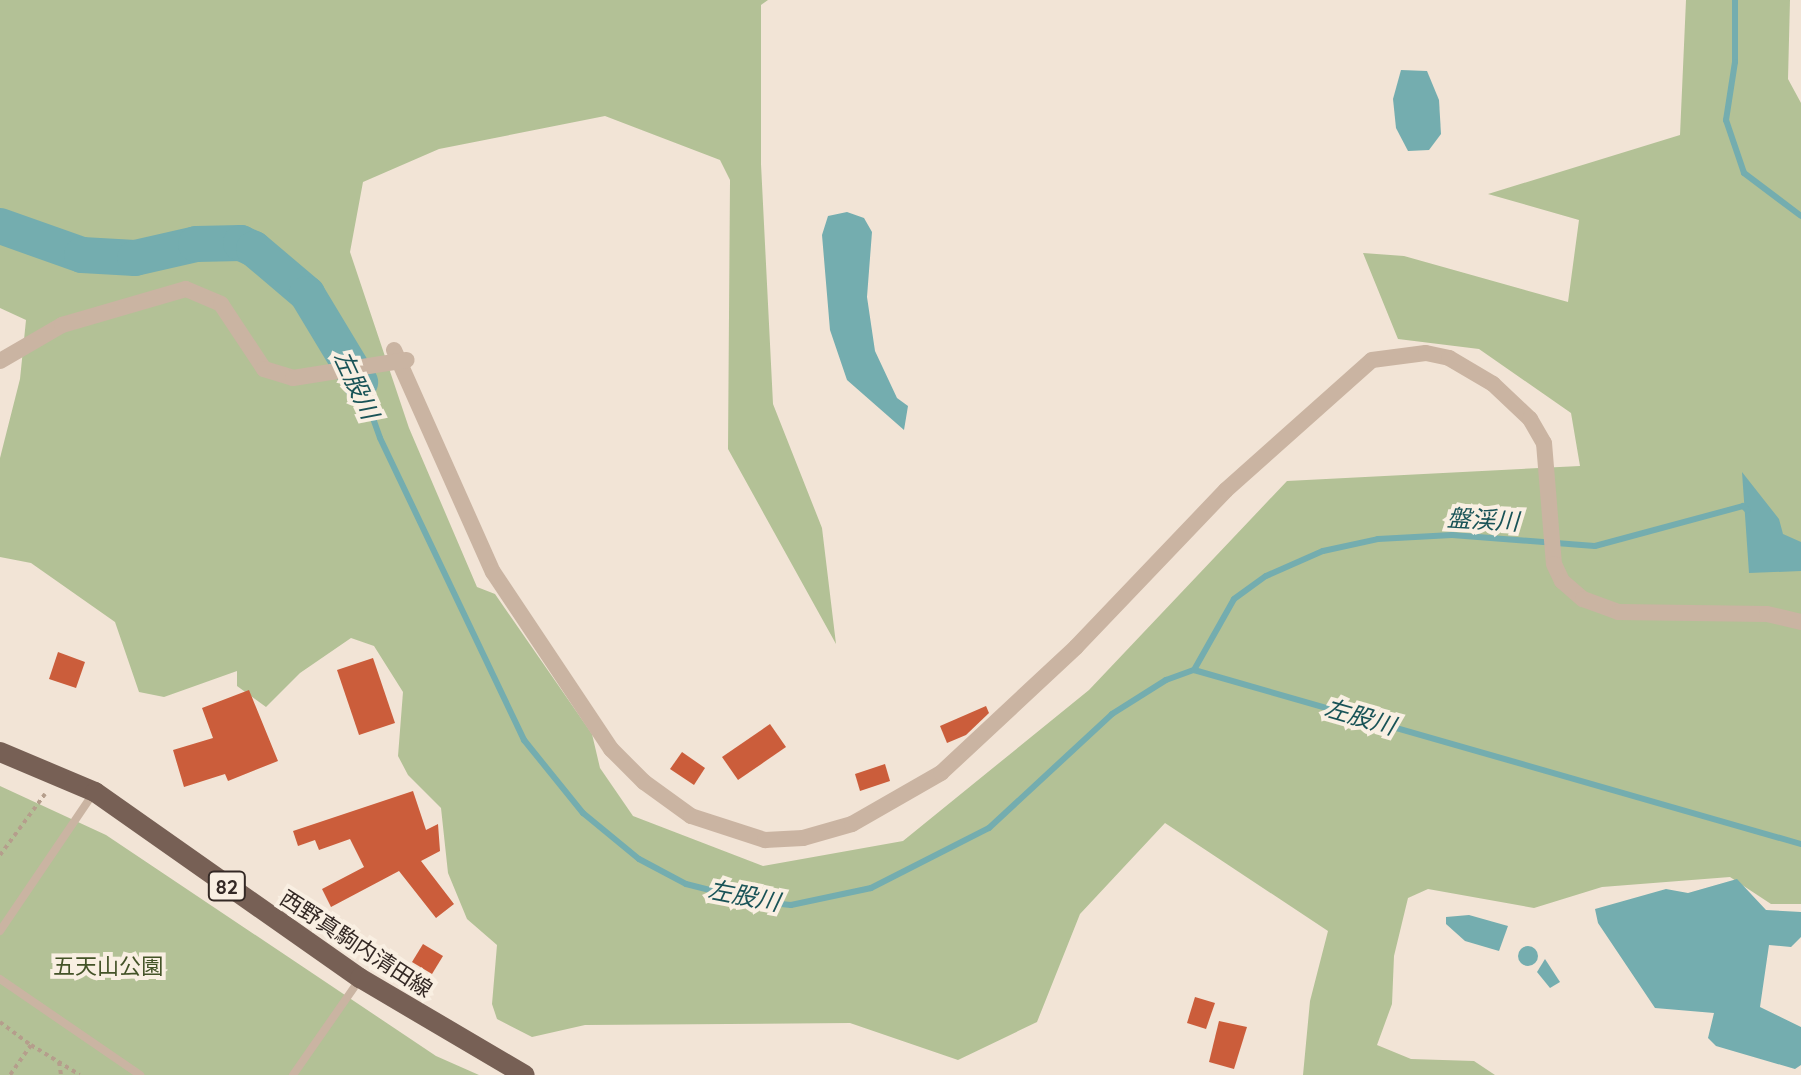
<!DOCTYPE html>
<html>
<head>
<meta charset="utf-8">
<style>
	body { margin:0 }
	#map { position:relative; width:1801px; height:1075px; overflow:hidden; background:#f2e4d6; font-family:Quicksand,"Noto Sans JP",sans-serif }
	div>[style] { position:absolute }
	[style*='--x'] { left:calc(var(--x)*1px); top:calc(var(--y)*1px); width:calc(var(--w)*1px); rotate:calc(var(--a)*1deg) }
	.green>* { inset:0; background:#b3c196 }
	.water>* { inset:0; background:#74adaf }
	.round { border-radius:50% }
	.stream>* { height:6px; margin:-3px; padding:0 3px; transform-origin:3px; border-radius:3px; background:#74adaf }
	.river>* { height:36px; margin:-18px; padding:0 18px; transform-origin:18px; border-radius:18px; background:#74adaf }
	.building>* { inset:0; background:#cb5d3b }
	.path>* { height:4px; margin-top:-2px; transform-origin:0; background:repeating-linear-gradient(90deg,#b59e8c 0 4px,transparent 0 8px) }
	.service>* { height:8px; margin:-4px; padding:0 4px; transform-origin:4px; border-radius:4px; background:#cab4a2 }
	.minor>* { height:16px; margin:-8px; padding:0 8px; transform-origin:8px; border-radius:8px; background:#cab4a2 }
	.primary>* { height:20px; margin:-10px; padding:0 10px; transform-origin:10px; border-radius:10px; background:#776055 }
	span { translate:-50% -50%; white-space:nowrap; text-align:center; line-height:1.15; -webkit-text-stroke:8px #f9efe2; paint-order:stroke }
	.shield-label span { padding:2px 6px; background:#f9efe2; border:2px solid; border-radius:6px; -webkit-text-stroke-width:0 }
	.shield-label { font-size:20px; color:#342925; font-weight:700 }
	.street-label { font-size:22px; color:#342925 }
	.park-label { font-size:22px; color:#445328 }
	.water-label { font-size:24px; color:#195357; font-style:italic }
</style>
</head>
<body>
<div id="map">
	<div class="green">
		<i style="clip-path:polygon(0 0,768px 0,761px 5px,761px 164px,773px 404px,822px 528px,836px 644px,728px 449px,730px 180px,720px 160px,605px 116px,439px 149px,363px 182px,350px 252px,409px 428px,477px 587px,495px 594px,592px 734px,600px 768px,633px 816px,763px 866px,903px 841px,1089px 690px,1287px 481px,1580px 466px,1571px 413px,1479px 349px,1398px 339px,1363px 253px,1404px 256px,1568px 302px,1579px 220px,1488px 194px,1680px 135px,1686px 0,1790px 0,1788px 79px,1801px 103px,1801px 904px,1771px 904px,1730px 877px,1602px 887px,1534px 908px,1428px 889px,1408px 898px,1394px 956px,1392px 1004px,1377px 1045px,1411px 1059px,1474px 1061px,1495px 1075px,1303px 1075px,1310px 1001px,1328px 931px,1165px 823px,1080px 914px,1037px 1022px,958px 1060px,850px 1023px,585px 1025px,532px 1037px,497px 1019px,492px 1004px,497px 945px,467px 919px,448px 873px,441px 808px,408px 775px,398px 756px,403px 692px,374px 646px,351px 638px,300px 673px,266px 707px,237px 686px,237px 671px,164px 697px,139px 692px,115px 622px,31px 563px,0 557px,0 458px,20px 379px,26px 320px,0 308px)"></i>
		<i style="clip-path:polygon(0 786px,106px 835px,436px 1056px,479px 1075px,0 1075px)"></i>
	</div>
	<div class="water">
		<i style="clip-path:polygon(1401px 70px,1427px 71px,1439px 100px,1441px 134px,1429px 150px,1408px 151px,1396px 128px,1393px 99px)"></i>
		<i style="clip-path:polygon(847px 212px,864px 218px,872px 232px,867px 297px,875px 351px,897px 398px,908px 406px,904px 430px,847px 380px,830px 330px,822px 235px,828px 216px)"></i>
		<i style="clip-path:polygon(1742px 472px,1779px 519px,1783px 534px,1801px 542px,1801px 571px,1749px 573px)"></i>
		<i style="clip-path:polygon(1737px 879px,1766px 910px,1801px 912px,1801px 937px,1791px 947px,1769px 945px,1760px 1007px,1801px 1027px,1801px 1065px,1795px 1069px,1716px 1046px,1708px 1038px,1714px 1013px,1655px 1008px,1598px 923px,1595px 909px,1666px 889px,1688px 893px)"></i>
		<i style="clip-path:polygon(1469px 915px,1508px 926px,1499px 951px,1465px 941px,1446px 924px,1446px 917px)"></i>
		<i class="round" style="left:1518px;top:946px;width:20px;height:20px"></i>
		<i style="clip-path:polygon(1545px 959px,1560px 982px,1550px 988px,1537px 972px)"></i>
	</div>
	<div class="stream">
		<i style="--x:1735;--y:0;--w:62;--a:90"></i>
		<i style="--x:1735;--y:62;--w:59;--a:98.8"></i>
		<i style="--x:1726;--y:120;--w:56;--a:71.2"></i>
		<i style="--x:1744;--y:173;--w:71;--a:37"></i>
		<i style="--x:360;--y:382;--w:59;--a:70.3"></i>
		<i style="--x:380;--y:438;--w:335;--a:64.5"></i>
		<i style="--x:524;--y:740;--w:94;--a:51.1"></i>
		<i style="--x:583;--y:813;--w:72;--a:39.4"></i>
		<i style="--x:639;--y:859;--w:53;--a:28"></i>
		<i style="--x:686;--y:884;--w:69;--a:14.2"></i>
		<i style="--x:753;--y:901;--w:38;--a:6"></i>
		<i style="--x:791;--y:905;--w:82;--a:-12"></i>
		<i style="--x:871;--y:888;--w:132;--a:-27"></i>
		<i style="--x:989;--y:828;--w:168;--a:-42.8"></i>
		<i style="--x:1112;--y:714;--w:64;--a:-32.2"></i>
		<i style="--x:1166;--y:680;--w:30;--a:-20"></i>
		<i style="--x:1194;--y:670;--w:631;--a:16"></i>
		<i style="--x:1194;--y:670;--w:81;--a:-60.6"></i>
		<i style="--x:1234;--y:599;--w:39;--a:-36"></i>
		<i style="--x:1266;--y:576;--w:62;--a:-23.7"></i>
		<i style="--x:1323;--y:551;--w:56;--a:-12.3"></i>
		<i style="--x:1378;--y:539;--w:74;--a:-3.1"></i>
		<i style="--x:1452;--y:535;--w:143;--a:4.4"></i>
		<i style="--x:1595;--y:546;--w:153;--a:-15.1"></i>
		<i style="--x:1743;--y:506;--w:6;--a:45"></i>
	</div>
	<div class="river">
		<i style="--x:0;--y:226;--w:87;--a:19.5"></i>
		<i style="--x:82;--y:255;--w:53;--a:3.2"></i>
		<i style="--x:135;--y:258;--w:63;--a:-12.9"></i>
		<i style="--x:196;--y:244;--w:45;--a:-1.3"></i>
		<i style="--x:241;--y:243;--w:14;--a:25"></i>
		<i style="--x:254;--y:249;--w:70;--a:40.3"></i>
		<i style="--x:307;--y:294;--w:103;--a:58.9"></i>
	</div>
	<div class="building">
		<i style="clip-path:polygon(58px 652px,85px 662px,76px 688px,49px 679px)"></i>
		<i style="clip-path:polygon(373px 658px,395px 723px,359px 735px,337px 670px)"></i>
		<i style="clip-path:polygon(249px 690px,278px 761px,228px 781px,225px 774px,184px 787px,173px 750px,213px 738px,202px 708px)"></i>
		<i style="clip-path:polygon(986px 706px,989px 713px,966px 735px,947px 743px,940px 726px)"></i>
		<i style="clip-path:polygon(770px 724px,786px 747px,738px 780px,722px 757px)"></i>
		<i style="clip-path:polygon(682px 752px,705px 768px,694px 785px,670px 769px)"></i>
		<i style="clip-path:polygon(885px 764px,890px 781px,860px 791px,855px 774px)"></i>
		<i style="clip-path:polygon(413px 791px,426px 830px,438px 824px,440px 851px,421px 861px,454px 904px,436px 918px,399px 871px,331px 907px,322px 889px,364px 867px,350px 839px,319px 850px,315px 840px,298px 846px,293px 831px)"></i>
		<i style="clip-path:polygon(423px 944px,443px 956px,432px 974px,412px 962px)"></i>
		<i style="clip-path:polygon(1195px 997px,1215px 1003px,1206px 1029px,1187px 1023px)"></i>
		<i style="clip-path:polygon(1219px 1021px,1247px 1027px,1234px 1069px,1209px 1062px)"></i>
	</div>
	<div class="path">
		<i style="--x:0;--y:855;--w:76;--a:-53.6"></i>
		<i style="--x:0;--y:1022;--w:39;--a:37"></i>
		<i style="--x:31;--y:1045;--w:37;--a:125"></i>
		<i style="--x:31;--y:1045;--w:57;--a:31.5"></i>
		<i style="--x:59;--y:1062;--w:13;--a:81"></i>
	</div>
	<div class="service">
		<i style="--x:0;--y:931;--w:168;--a:-55.9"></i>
		<i style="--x:0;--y:979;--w:170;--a:34.4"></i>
		<i style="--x:293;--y:1075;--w:117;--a:-55.1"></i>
	</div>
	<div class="minor">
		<i style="--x:394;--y:350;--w:243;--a:66"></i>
		<i style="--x:493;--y:572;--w:213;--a:56.3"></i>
		<i style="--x:611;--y:749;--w:47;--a:45"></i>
		<i style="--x:644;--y:782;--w:58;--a:35.9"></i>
		<i style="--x:691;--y:816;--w:78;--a:18"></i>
		<i style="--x:765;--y:840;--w:38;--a:-3"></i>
		<i style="--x:803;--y:838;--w:51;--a:-15.9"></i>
		<i style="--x:852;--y:824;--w:103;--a:-29.8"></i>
		<i style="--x:941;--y:773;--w:185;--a:-43"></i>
		<i style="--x:1076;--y:647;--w:217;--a:-46.3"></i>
		<i style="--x:1226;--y:490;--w:195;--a:-41.7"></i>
		<i style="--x:1372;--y:360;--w:54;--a:-7.4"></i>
		<i style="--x:1426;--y:353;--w:24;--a:12"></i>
		<i style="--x:1449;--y:358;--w:51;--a:30.6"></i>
		<i style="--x:1493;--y:384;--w:51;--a:43.4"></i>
		<i style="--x:1530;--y:419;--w:28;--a:60"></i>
		<i style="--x:1544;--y:443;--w:121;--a:85.3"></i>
		<i style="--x:1554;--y:564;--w:19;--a:65"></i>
		<i style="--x:1562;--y:581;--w:28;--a:41"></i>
		<i style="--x:1583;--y:599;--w:37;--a:20"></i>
		<i style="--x:1618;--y:612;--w:149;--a:0.8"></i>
		<i style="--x:1767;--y:614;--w:35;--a:13"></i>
		<i style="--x:0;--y:361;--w:72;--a:-30.1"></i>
		<i style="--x:62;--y:325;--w:129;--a:-16.2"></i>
		<i style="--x:186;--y:289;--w:38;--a:23"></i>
		<i style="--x:221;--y:304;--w:78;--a:56.5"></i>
		<i style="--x:264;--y:369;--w:30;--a:17"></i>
		<i style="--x:293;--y:378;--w:115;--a:-9"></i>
	</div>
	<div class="primary">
		<i style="--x:0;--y:752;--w:103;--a:22.8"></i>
		<i style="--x:95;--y:792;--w:324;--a:35.1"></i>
		<i style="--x:360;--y:978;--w:191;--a:30.5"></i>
	</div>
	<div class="shield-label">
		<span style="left:227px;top:886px">82</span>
	</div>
	<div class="street-label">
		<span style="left:356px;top:944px;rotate:33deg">西野真駒内清田線</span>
	</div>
	<div class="park-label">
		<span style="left:108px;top:967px">五天山公園</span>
	</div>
	<div class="water-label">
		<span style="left:356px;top:385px;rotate:65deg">左股川</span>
		<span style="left:1483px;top:520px;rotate:3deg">盤渓川</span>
		<span style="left:1360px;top:717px;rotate:16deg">左股川</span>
		<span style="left:744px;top:896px;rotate:11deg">左股川</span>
	</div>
</div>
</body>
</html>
